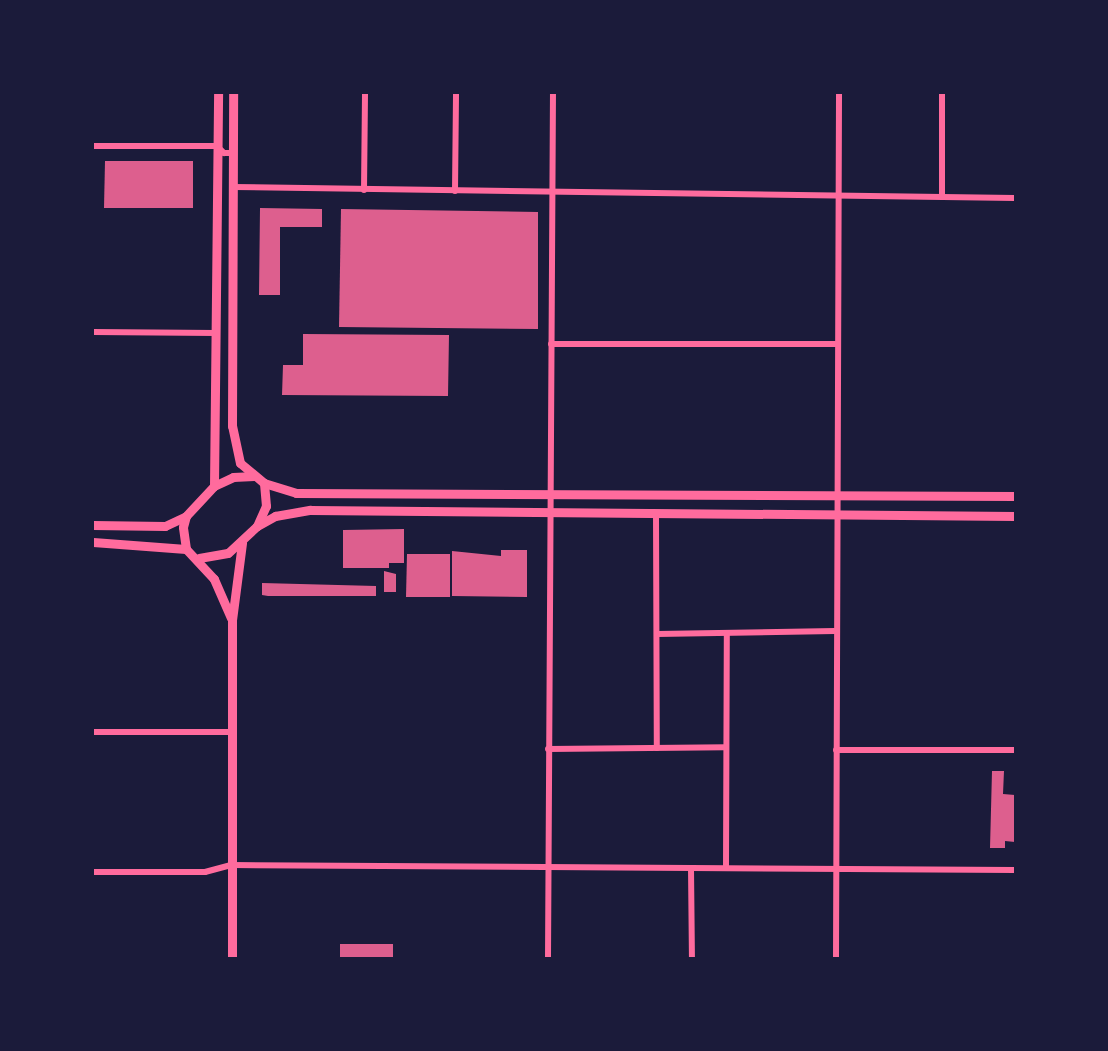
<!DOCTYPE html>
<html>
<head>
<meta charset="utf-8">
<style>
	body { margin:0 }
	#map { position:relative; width:1108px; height:1051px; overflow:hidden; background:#1b1b3a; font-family:"Work Sans",sans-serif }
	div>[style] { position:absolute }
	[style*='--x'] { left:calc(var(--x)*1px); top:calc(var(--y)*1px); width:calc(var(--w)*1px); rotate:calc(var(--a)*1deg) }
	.building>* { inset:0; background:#dd5f8e }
	.minor>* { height:6px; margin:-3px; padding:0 3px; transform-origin:3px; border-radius:3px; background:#ff6b9d }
	.secondary>* { height:9px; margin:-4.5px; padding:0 4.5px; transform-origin:4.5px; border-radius:4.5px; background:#ff6b9d }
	span { translate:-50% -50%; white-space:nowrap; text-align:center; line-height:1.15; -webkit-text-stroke:4.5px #1b1b3a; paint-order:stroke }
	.frame { position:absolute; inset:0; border:94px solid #1b1b3a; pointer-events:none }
</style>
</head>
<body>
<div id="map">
	<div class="building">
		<i style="clip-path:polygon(105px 161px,193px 161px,193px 208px,104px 208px)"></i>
		<i style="clip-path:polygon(260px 208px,322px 209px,322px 227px,280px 227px,280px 295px,259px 295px)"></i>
		<i style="clip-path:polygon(341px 209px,538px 212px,538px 329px,339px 327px)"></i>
		<i style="clip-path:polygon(303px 334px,449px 335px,448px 396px,282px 395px,283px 365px,303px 365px)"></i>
		<i style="clip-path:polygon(404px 529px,404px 563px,389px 563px,389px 568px,343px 568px,343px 530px)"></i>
		<i style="clip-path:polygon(501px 550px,527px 550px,527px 597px,452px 596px,452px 551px,501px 556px)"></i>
		<i style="clip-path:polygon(407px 554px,450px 554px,450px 597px,406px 597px)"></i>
		<i style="clip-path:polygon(384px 571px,396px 574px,396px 592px,384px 592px)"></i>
		<i style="clip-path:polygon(262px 583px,376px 586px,376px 596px,268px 596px,262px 595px)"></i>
		<i style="clip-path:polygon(992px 771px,1004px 771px,1003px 794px,1015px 795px,1015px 842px,1005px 841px,1005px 848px,990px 848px)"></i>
		<i style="clip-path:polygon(340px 944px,393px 944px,393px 958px,340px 958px)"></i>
	</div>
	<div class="minor">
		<i style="--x:93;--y:146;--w:124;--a:0"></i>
		<i style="--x:217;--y:146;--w:10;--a:45"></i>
		<i style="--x:224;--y:153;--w:9;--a:0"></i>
		<i style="--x:233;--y:187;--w:782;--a:0.81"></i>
		<i style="--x:364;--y:190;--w:97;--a:-89.4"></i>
		<i style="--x:455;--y:191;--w:98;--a:-89.4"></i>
		<i style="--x:942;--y:196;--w:103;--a:-90"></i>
		<i style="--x:93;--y:332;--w:123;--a:0.5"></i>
		<i style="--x:551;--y:344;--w:285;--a:0"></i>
		<i style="--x:656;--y:514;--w:234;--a:89.8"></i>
		<i style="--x:657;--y:634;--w:178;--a:-1"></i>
		<i style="--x:93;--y:732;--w:139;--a:0"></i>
		<i style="--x:548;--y:749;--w:178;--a:-0.6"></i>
		<i style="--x:836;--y:750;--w:179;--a:0"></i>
		<i style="--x:691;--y:868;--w:90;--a:89.4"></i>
		<i style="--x:726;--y:868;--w:235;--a:-89.8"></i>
		<i style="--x:93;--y:872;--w:112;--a:0"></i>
		<i style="--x:205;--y:872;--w:28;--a:-15"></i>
		<i style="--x:232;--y:865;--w:783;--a:0.37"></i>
		<i style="--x:548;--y:958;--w:865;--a:-89.67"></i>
		<i style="--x:836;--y:958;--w:865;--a:-89.8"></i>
	</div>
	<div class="secondary">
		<i style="--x:264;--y:483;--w:34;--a:17"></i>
		<i style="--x:296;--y:493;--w:719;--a:0.24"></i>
		<i style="--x:214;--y:486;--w:393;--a:-89.4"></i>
		<i style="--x:93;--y:525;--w:72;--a:0.8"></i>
		<i style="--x:165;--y:526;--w:23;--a:-25"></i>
		<i style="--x:257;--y:526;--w:21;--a:-29"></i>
		<i style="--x:275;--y:516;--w:36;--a:-10"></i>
		<i style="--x:310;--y:510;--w:705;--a:0.49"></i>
		<i style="--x:93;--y:542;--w:93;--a:4.3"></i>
		<i style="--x:199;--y:558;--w:29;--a:-10"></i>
		<i style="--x:228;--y:553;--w:40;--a:-43"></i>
		<i style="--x:257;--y:526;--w:22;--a:-66"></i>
		<i style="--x:266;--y:506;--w:23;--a:-95"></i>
		<i style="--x:264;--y:483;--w:31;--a:-140"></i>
		<i style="--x:240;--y:463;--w:38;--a:-102"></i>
		<i style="--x:232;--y:426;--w:333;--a:-89.8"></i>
		<i style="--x:231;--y:618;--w:43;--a:-113.6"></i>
		<i style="--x:214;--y:579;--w:41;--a:-133"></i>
		<i style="--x:186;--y:549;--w:22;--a:-98"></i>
		<i style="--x:183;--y:527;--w:11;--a:-75"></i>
		<i style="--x:186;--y:516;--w:41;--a:-47"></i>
		<i style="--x:214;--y:486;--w:21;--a:-25"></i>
		<i style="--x:233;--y:477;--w:21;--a:-3"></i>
		<i style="--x:232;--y:958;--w:338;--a:-90"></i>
		<i style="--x:232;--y:620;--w:78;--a:-82.6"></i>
	</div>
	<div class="frame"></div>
</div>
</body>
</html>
